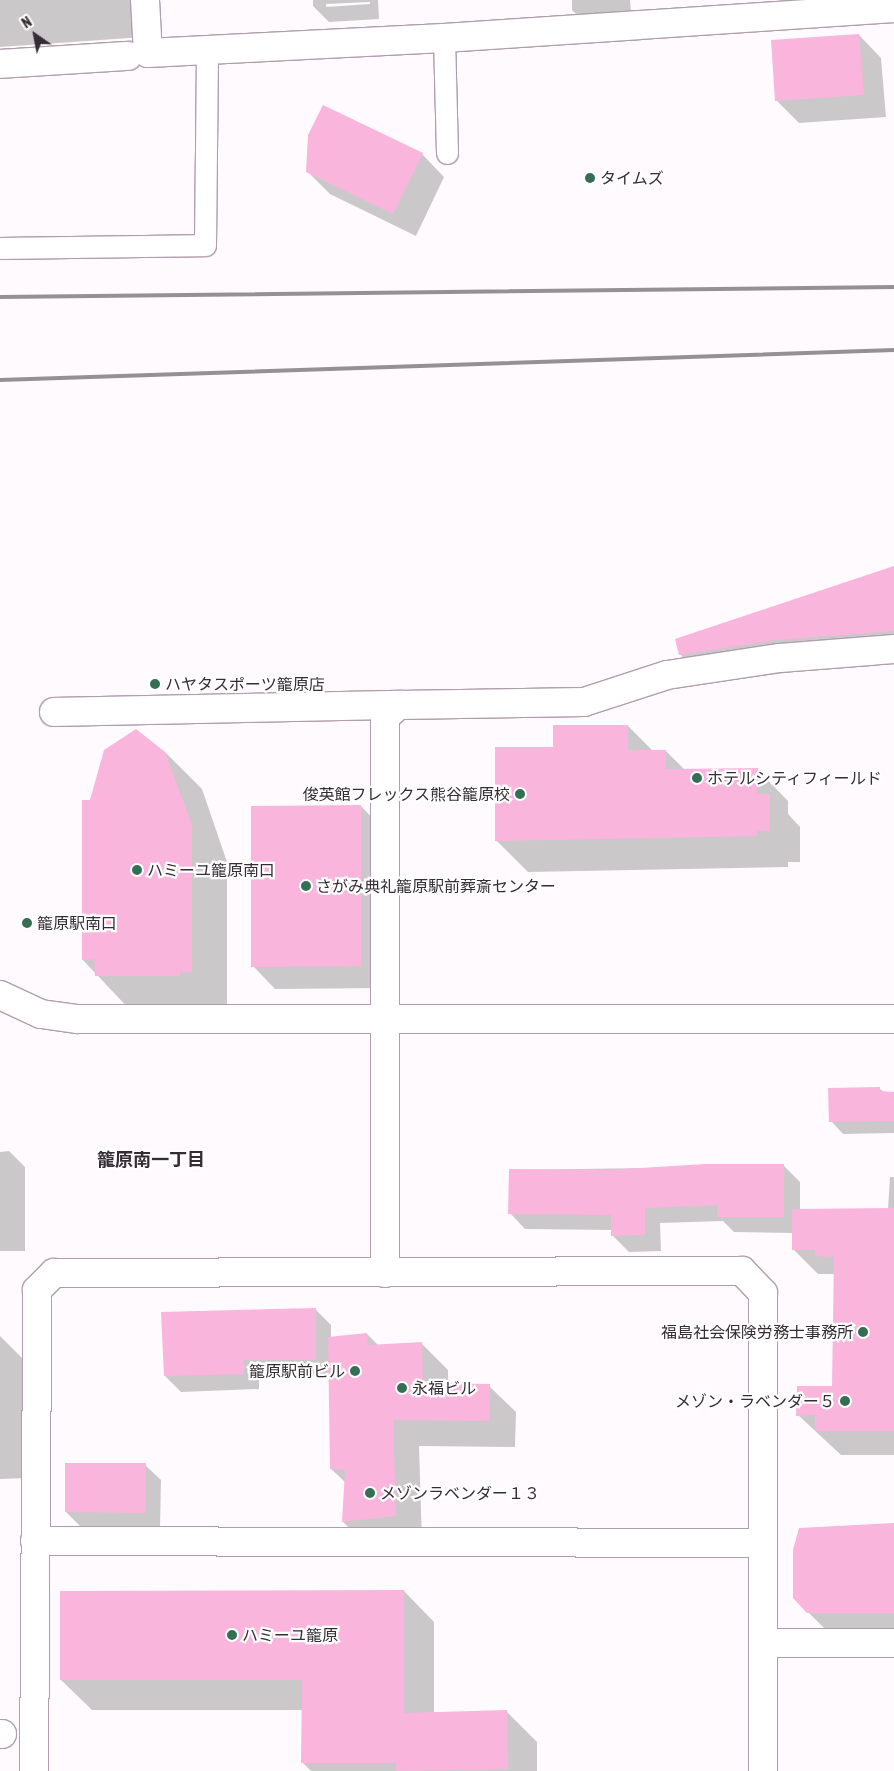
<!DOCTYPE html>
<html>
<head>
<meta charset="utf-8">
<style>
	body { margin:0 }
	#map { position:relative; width:894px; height:1771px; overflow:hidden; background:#fefafd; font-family:"Asap Condensed","Noto Sans JP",sans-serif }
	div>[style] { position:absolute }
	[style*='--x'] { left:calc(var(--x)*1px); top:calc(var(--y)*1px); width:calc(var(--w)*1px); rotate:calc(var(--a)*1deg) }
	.shadow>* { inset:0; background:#0003 }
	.building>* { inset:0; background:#fab5dd }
	.roads { filter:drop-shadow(1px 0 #af9fae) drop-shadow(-1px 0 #af9fae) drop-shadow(0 1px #af9fae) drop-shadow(0 -1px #af9fae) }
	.lane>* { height:21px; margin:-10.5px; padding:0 10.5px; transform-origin:10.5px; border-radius:10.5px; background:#fff }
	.street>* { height:28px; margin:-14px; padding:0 14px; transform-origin:14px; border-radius:14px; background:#fff }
	.secondary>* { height:28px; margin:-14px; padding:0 14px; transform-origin:14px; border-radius:14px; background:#fff }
	.rail>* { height:4px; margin:-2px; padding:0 2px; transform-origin:2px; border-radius:2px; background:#959094 }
	.dots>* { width:14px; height:14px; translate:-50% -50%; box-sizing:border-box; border:2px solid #fff; border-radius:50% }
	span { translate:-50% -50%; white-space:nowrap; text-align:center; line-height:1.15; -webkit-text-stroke:4.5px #fff; paint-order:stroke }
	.poi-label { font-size:16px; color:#342e34 }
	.left { translate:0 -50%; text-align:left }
	.right { translate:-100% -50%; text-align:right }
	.neighbourhood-label { font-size:18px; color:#342e34; font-weight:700 }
	.north { position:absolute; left:10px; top:10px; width:50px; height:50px; -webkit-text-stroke:4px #fff; paint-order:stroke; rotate:327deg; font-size:14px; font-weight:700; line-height:20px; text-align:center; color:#342e34 }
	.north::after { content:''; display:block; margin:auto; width:18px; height:22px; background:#342e34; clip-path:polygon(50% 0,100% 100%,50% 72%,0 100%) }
</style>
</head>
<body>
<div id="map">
	<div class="shadow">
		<i style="clip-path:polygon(0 0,142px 0,144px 37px,0 47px)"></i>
		<i style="clip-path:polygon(evenodd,313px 0,378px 0,379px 19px,329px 22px,313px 6px,313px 0,370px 2px,370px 4px,326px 7px,326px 4px,370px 2px)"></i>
		<i style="clip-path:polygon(572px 0,630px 0,632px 23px,588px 26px,572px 10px)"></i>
		<i style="clip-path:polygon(859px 35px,881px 58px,886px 117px,799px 123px,776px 100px)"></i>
		<i style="clip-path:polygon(422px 154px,444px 177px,416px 236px,330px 194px,307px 171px)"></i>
		<i style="clip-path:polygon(894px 568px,894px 659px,708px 683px,680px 654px)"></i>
		<i style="clip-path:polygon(628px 726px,653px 751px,666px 751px,685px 770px,757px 769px,788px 801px,788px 814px,800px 827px,800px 862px,788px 862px,788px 867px,528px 872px,496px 840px,554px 748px)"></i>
		<i style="clip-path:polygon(136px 731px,166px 753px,202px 789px,227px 862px,227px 1007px,131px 1011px,83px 960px,91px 801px)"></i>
		<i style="clip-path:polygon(361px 806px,383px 829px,384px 988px,275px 989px,253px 966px)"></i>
		<i style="clip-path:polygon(880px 1089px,884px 1092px,894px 1093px,894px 1133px,843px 1134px,831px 1121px)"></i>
		<i style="clip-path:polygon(9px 1151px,25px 1167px,25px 1251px,0 1251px,0 1152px)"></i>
		<i style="clip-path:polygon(784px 1166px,800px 1182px,800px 1210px,888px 1209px,890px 1177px,894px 1177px,894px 1455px,841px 1455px,798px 1415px,833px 1387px,835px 1274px,818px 1274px,793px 1249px,793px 1233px,734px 1232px,723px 1221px,660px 1223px,661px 1251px,629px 1252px,613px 1236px,612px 1230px,525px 1229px,510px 1213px,511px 1170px)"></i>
		<i style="clip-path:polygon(315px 1309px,331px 1325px,331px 1338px,367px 1334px,378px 1345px,421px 1343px,448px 1370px,448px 1385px,489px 1386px,516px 1412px,515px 1447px,419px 1446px,422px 1542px,370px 1548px,343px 1522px,345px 1482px,331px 1469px,330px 1375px,259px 1375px,259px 1389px,181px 1392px,165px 1376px)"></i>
		<i style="clip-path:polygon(0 1336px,31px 1367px,27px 1478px,0 1479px)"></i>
		<i style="clip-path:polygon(145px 1465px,161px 1480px,160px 1528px,82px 1528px,66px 1512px)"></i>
		<i style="clip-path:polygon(894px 1524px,894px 1636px,833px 1637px,808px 1612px)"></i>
		<i style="clip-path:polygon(404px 1591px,434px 1622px,434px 1713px,506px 1711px,537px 1742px,537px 1771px,311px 1771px,303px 1763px,303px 1710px,92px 1710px,61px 1680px)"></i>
	</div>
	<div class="building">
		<i style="clip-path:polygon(859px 34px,864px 95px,775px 101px,771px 40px)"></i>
		<i style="clip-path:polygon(323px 105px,423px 153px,393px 214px,306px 172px,308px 135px)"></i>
		<i style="clip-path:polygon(894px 566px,894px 631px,777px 640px,679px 655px,675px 639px)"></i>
		<i style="clip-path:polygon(553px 725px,628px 725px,628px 750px,666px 750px,666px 769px,758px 768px,757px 794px,770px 794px,769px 831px,757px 831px,757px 836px,495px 841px,495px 747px,553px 747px)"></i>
		<i style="clip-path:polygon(136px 729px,165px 752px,192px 825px,192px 972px,180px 972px,180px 976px,95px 976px,94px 959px,82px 960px,82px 800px,90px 800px,104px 750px)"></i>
		<i style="clip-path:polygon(361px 805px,361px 966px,251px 967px,251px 806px)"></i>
		<i style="clip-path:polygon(880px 1087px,880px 1091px,894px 1092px,894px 1121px,829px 1122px,828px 1088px)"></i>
		<i style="clip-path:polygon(705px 1164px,784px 1164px,784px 1217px,717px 1217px,717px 1205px,645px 1208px,645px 1235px,611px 1236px,611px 1215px,508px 1214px,509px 1169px,609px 1170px)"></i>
		<i style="clip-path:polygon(894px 1208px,894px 1431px,815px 1431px,815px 1415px,796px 1416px,797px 1386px,832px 1386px,834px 1257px,815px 1256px,815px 1250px,792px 1250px,792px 1209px)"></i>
		<i style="clip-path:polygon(316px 1308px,316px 1360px,244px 1360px,244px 1374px,164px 1376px,161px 1312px)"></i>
		<i style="clip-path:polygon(367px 1333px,368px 1345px,422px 1342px,423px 1383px,490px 1384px,489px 1421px,393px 1420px,396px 1516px,342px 1522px,345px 1470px,330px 1469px,328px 1337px)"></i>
		<i style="clip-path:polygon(65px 1463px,146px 1463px,145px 1513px,65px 1512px)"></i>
		<i style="clip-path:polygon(894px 1523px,894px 1613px,807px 1613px,793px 1598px,793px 1550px,799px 1528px)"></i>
		<i style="clip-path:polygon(404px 1590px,404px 1713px,507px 1710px,508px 1769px,396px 1771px,396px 1763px,301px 1763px,302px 1680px,60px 1680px,60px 1591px)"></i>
	</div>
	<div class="roads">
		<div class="lane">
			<i style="--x:444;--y:38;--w:115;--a:88.5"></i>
			<i style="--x:0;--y:248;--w:205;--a:-0.8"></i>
			<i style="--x:205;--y:245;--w:196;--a:-89.4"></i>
		</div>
		<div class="street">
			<i style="--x:145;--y:0;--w:53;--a:86.8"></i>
			<i style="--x:148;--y:53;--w:296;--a:-2.9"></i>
			<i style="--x:444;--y:38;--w:451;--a:-3.8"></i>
			<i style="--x:0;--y:64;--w:128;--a:-3.6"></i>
			<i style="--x:54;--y:712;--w:345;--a:-1.2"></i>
			<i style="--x:385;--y:1273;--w:556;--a:-90"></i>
			<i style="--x:385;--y:717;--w:18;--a:-41"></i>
			<i style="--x:399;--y:705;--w:185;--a:-0.9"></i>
			<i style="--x:584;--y:702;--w:87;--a:-18"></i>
			<i style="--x:667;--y:675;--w:114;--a:-8.6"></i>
			<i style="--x:780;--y:658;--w:114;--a:-4.5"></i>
			<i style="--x:35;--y:1541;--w:728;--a:0.16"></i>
			<i style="--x:763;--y:1643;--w:131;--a:0"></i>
			<i style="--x:0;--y:1734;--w:2;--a:0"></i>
			<i style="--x:34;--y:1771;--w:481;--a:-89.6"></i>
			<i style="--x:37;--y:1290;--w:24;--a:-45"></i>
			<i style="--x:54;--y:1273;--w:688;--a:-0.17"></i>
			<i style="--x:742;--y:1271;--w:30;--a:46"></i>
			<i style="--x:763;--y:1293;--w:478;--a:90"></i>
		</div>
		<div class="secondary">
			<i style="--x:0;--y:995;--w:45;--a:24.9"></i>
			<i style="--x:41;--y:1014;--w:37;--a:8"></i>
			<i style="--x:78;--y:1019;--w:816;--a:0"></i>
		</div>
	</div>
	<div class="rail">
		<i style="--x:0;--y:297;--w:894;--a:-0.64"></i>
		<i style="--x:0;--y:380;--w:895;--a:-1.92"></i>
	</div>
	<div class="dots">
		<i style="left:590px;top:178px;background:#356d55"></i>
		<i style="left:155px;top:684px;background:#356d55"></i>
		<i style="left:697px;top:778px;background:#356d55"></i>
		<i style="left:520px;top:794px;background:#356d55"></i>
		<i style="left:137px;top:870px;background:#356d55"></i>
		<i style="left:306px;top:886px;background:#356d55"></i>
		<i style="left:27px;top:923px;background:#356d55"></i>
		<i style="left:863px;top:1332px;background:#356d55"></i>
		<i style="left:355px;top:1371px;background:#356d55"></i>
		<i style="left:402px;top:1388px;background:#356d55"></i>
		<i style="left:845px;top:1401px;background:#356d55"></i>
		<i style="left:370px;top:1493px;background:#356d55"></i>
		<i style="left:232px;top:1635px;background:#356d55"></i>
	</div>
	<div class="poi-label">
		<span class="left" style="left:600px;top:178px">タイムズ</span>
		<span class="left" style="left:165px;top:684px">ハヤタスポーツ籠原店</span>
		<span class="left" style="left:707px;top:778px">ホテルシティフィールド</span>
		<span class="right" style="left:510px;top:794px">俊英館フレックス熊谷籠原校</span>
		<span class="left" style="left:147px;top:870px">ハミーユ籠原南口</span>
		<span class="left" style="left:316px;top:886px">さがみ典礼籠原駅前葬斎センター</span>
		<span class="left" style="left:37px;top:923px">籠原駅南口</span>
		<span class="right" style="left:853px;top:1332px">福島社会保険労務士事務所</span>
		<span class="right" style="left:345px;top:1371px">籠原駅前ビル</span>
		<span class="left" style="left:412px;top:1388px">永福ビル</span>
		<span class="right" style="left:835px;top:1401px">メゾン・ラベンダー５</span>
		<span class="left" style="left:380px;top:1493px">メゾンラベンダー１３</span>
		<span class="left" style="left:242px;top:1635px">ハミーユ籠原</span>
	</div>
	<div class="neighbourhood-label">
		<span style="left:151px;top:1160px">籠原南一丁目</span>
	</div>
	<div class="north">N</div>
</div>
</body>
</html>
